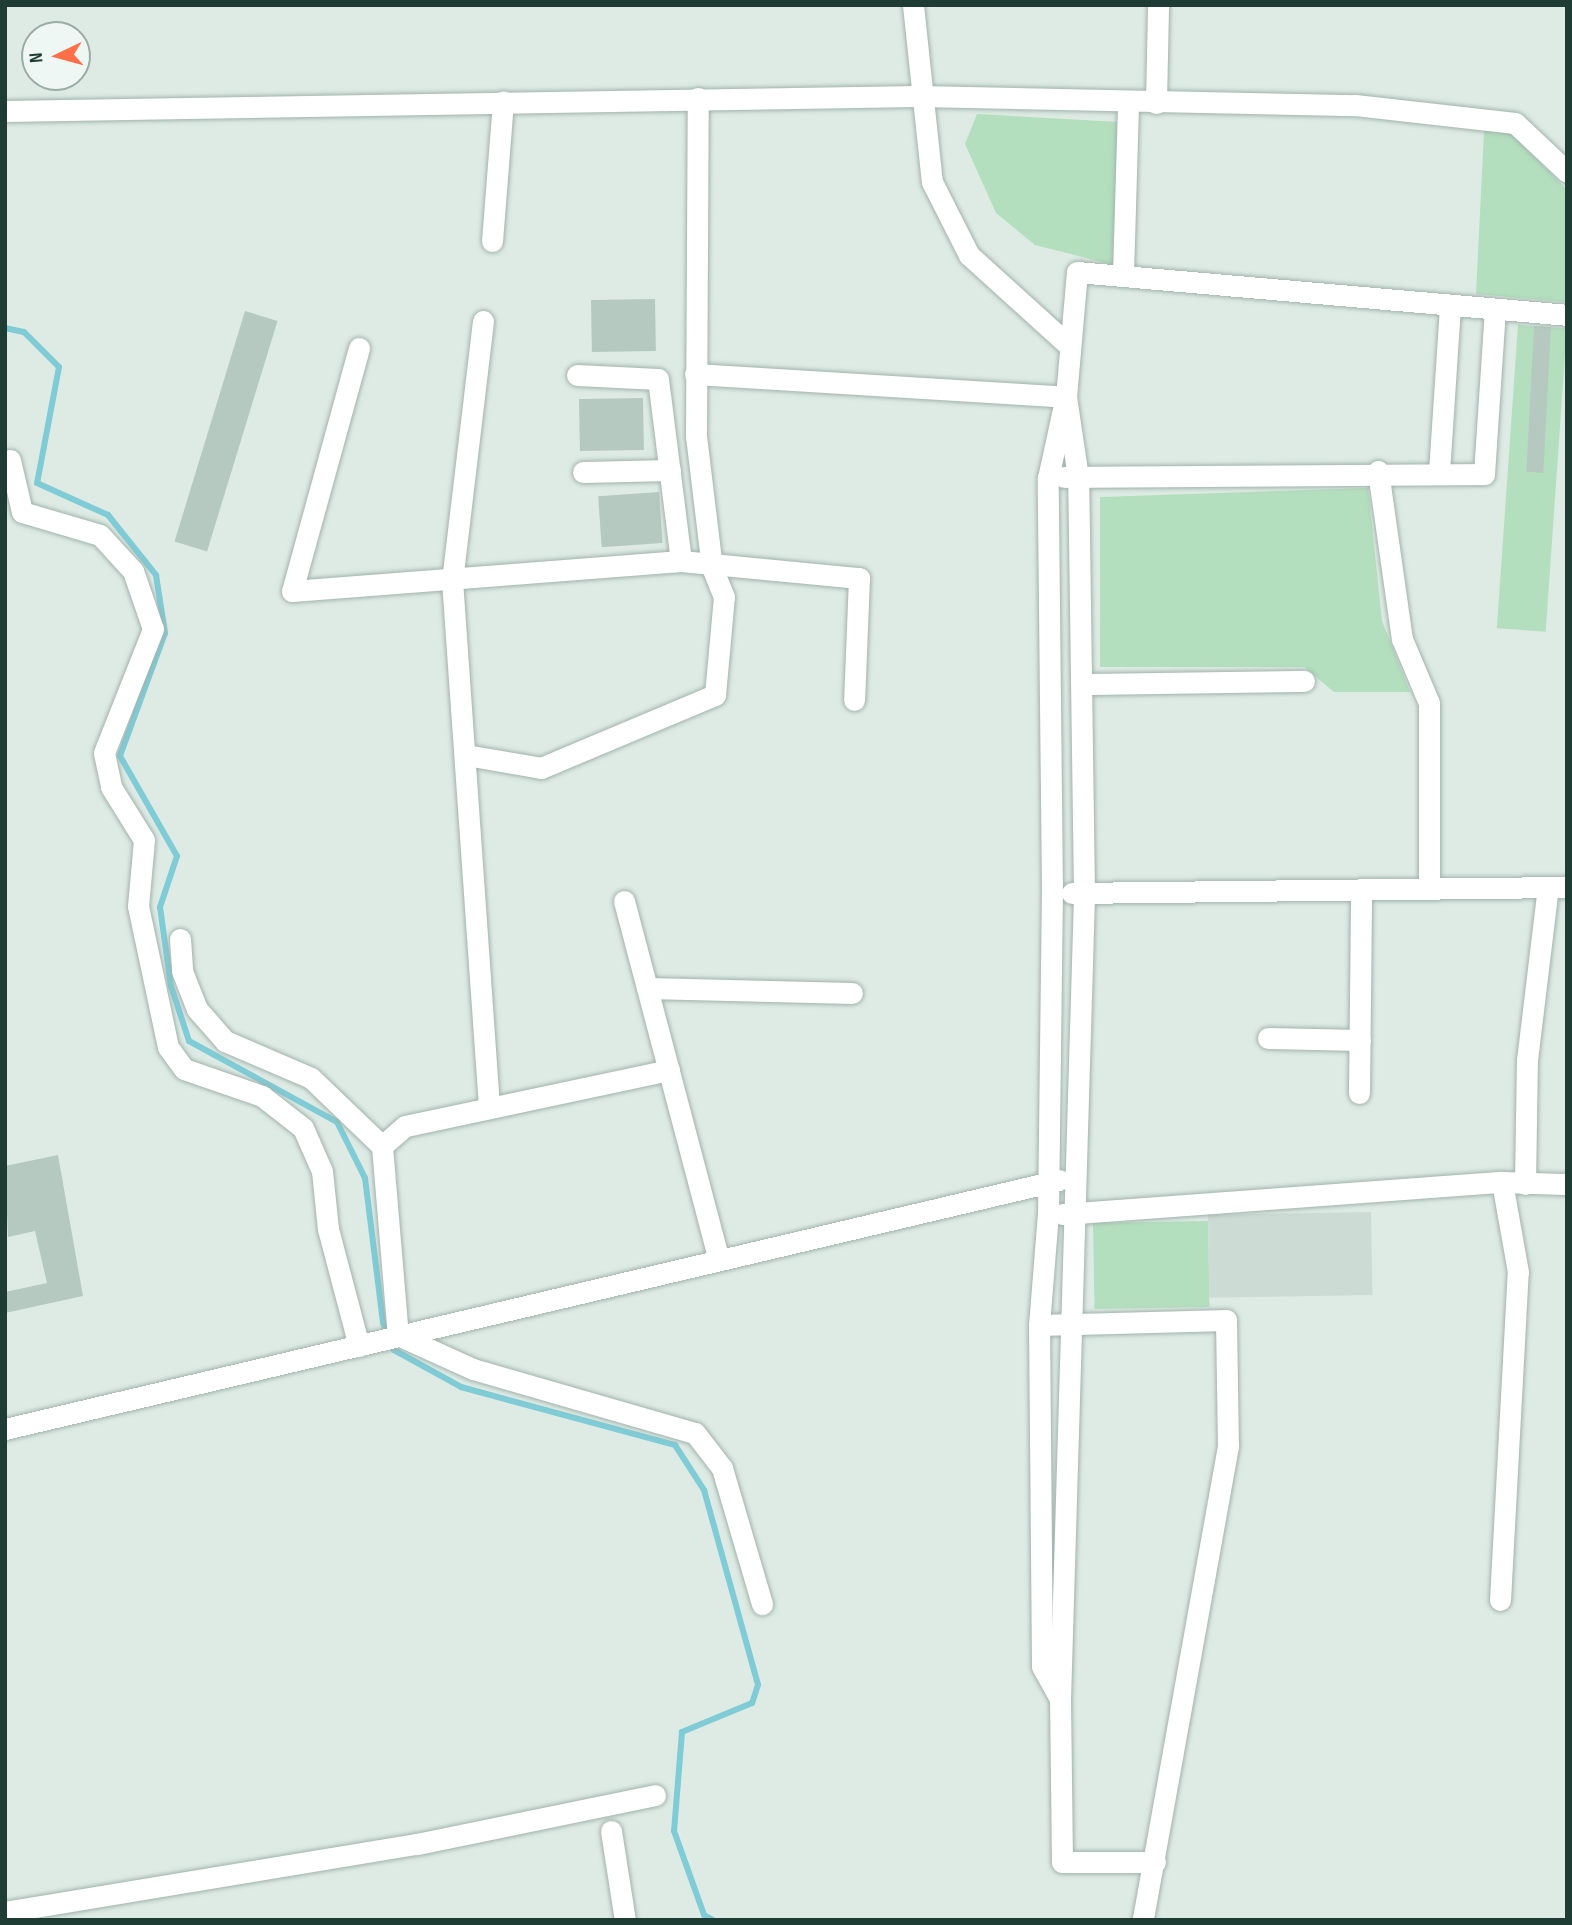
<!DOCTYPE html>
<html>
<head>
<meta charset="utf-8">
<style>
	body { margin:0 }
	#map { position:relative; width:1572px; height:1925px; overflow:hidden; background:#deebe5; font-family:"Sofia Sans Condensed",sans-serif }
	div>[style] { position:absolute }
	.built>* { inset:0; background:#ccdbd4; transform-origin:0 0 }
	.green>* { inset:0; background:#b4dfbe; transform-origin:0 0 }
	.stream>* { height:6px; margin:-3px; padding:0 3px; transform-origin:3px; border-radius:3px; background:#7fcbd6 }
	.building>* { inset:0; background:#b6c9c0; transform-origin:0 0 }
	.roads { filter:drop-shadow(0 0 2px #a1b3ac) drop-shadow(0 0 2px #a1b3ac) }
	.minor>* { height:21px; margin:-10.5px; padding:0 10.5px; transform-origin:10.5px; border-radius:10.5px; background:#fff }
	span { translate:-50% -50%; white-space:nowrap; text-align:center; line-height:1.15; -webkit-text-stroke:5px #eef7f3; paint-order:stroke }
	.frame { position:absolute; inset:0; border:7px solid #1e3c33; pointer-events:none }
	.north { position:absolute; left:21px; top:21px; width:70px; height:70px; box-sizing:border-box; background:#eef7f3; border:2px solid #9baca6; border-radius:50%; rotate:265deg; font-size:19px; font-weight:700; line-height:28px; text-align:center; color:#1e3c33 }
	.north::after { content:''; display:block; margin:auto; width:24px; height:32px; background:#ff7048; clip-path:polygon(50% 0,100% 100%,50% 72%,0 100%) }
</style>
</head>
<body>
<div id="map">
	<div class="built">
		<div style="left:1371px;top:1212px;width:83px;height:163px;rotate:89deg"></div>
	</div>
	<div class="green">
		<div style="clip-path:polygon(977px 114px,1120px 122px,1114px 265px,1035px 245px,996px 213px,965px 144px)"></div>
		<div style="clip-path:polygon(1484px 131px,1510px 132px,1567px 190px,1567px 302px,1476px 294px)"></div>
		<div style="left:1518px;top:325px;width:49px;height:304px;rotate:4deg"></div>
		<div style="clip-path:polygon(1368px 488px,1382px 621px,1410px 692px,1334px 692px,1304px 667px,1100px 667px,1100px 497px)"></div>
		<div style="left:1208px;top:1221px;width:86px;height:115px;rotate:89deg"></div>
	</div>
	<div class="stream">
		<div style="left:5px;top:328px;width:19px;rotate:12deg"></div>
		<div style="left:24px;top:332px;width:49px;rotate:45deg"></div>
		<div style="left:59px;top:367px;width:118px;rotate:100.7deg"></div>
		<div style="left:37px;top:483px;width:78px;rotate:24.3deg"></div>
		<div style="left:108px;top:515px;width:77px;rotate:51.3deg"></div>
		<div style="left:156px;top:575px;width:59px;rotate:81.2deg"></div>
		<div style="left:165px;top:633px;width:131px;rotate:110.1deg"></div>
		<div style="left:120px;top:756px;width:115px;rotate:60.3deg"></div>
		<div style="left:177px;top:856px;width:54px;rotate:108.4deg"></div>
		<div style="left:160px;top:907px;width:80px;rotate:82.1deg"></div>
		<div style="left:171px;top:986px;width:58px;rotate:71.9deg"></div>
		<div style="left:189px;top:1041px;width:169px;rotate:28.7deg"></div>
		<div style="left:337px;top:1122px;width:63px;rotate:63.4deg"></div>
		<div style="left:365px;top:1178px;width:146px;rotate:82.9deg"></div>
		<div style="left:383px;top:1323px;width:29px;rotate:68deg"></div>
		<div style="left:394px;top:1350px;width:77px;rotate:28.9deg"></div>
		<div style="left:461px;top:1387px;width:222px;rotate:15.2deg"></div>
		<div style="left:675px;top:1445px;width:54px;rotate:57.2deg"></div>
		<div style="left:704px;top:1490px;width:202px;rotate:74.5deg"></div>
		<div style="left:758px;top:1685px;width:19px;rotate:108deg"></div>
		<div style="left:752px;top:1703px;width:76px;rotate:157.5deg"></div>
		<div style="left:682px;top:1732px;width:99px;rotate:94.6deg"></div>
		<div style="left:674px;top:1831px;width:89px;rotate:70.3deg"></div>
		<div style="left:704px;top:1915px;width:10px;rotate:29deg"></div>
	</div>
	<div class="building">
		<div style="left:655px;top:299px;width:52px;height:64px;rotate:89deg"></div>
		<div style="left:245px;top:311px;width:34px;height:241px;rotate:17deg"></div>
		<div style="left:1534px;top:326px;width:17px;height:146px;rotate:3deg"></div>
		<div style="left:643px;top:398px;width:52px;height:64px;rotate:89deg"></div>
		<div style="left:659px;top:492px;width:51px;height:61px;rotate:86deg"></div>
		<div style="clip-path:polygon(58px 1155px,83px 1296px,5px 1313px,5px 1292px,47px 1283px,35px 1231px,8px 1237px,5px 1166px)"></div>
	</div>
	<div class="roads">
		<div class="minor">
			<div style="left:913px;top:5px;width:178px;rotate:83.9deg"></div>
			<div style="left:932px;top:182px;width:82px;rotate:63.1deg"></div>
			<div style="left:969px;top:255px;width:131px;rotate:42.2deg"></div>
			<div style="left:1156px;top:103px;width:98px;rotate:-88.8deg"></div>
			<div style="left:5px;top:111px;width:913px;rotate:-0.94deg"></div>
			<div style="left:918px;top:96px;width:437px;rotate:1.2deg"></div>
			<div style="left:1355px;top:105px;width:161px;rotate:6.4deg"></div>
			<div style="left:1515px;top:123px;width:71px;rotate:43.3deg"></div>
			<div style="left:492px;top:241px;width:140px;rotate:-85.5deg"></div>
			<div style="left:1123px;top:274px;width:171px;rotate:-88.3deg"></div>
			<div style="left:483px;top:321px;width:261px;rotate:96.8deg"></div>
			<div style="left:452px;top:580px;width:528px;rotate:85.98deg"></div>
			<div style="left:359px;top:348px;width:252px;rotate:105.4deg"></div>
			<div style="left:292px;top:591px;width:390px;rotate:-4.4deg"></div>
			<div style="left:681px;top:561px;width:179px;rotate:5.5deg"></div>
			<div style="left:859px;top:578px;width:122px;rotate:92.3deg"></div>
			<div style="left:695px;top:374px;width:372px;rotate:3.5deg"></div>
			<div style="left:577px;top:375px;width:81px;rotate:2.8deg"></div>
			<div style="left:658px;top:379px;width:183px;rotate:82.8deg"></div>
			<div style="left:10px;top:460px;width:53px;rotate:77deg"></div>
			<div style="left:22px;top:512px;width:81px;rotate:16.4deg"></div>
			<div style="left:100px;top:535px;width:49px;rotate:47.5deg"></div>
			<div style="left:133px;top:571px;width:61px;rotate:71deg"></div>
			<div style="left:153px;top:629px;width:133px;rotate:111.6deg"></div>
			<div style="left:104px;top:753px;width:35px;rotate:78deg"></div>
			<div style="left:111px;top:787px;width:62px;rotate:58.1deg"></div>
			<div style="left:144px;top:840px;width:66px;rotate:95.2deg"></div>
			<div style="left:138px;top:906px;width:144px;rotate:78deg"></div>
			<div style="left:168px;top:1047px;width:27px;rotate:54deg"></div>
			<div style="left:184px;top:1069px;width:83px;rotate:19.1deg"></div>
			<div style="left:262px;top:1096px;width:52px;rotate:38deg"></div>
			<div style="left:303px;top:1128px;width:47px;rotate:66.2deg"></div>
			<div style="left:322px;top:1171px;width:58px;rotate:84.1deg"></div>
			<div style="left:328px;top:1229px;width:121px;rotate:75.2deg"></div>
			<div style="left:1378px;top:471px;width:170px;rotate:81.9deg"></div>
			<div style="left:1402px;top:639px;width:69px;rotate:67.1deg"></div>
			<div style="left:1429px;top:703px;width:185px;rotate:90deg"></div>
			<div style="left:583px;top:472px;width:87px;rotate:-1.3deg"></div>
			<div style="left:1439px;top:472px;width:166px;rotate:-86.2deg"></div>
			<div style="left:1064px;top:477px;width:420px;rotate:-0.4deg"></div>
			<div style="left:1484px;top:474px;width:164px;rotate:-86.2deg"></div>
			<div style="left:1082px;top:684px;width:222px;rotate:-0.8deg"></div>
			<div style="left:466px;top:755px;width:76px;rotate:9.8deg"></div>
			<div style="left:541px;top:768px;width:189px;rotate:-22.8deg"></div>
			<div style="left:715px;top:695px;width:98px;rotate:-84.8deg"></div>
			<div style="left:724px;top:597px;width:31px;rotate:-112deg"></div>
			<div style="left:712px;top:568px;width:133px;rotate:-96.9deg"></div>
			<div style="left:696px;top:436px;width:338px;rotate:-89.7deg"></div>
			<div style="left:1072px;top:893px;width:495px;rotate:-0.7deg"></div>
			<div style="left:624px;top:901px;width:367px;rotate:75.2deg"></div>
			<div style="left:180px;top:939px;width:32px;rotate:86deg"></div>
			<div style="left:182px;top:971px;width:41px;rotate:68.5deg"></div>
			<div style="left:197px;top:1009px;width:43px;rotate:48.8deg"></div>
			<div style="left:225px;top:1041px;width:94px;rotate:23.3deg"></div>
			<div style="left:311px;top:1078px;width:98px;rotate:43.8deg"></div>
			<div style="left:648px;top:988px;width:204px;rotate:1.4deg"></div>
			<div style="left:1268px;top:1038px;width:92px;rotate:1.2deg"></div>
			<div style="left:669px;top:1070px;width:270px;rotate:168deg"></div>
			<div style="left:405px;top:1126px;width:30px;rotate:139deg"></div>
			<div style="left:382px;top:1146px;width:190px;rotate:85.2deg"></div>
			<div style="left:398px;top:1335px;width:82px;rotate:24.4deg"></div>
			<div style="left:473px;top:1369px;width:231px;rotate:16.1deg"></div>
			<div style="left:695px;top:1433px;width:44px;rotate:52.4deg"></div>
			<div style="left:722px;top:1468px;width:142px;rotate:73.6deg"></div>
			<div style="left:1359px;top:1093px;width:204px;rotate:-89.4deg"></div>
			<div style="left:1525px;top:1184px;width:124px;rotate:-89.1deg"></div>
			<div style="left:1527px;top:1060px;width:174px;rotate:-83.1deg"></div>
			<div style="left:1063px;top:1214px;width:440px;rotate:-4.2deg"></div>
			<div style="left:1502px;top:1182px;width:65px;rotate:1.8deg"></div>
			<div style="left:1039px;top:1325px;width:187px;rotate:-1.5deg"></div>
			<div style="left:1226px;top:1320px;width:126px;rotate:89.1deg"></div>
			<div style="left:1228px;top:1446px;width:482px;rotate:100.2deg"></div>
			<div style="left:5px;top:1429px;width:1083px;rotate:-13.29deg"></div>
			<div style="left:1500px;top:1600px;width:328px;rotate:-86.9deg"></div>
			<div style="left:1518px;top:1272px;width:91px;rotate:-100.1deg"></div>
			<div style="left:1059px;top:1697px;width:35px;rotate:-119deg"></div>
			<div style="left:1042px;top:1666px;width:341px;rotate:-90.5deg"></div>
			<div style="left:1039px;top:1325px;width:111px;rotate:-85.4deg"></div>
			<div style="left:1048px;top:1214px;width:321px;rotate:-89.3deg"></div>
			<div style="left:1052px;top:893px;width:415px;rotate:-90.6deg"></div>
			<div style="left:1048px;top:478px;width:71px;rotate:-77.7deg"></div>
			<div style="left:611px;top:1831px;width:90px;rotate:81.1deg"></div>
			<div style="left:1155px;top:1862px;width:93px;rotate:180deg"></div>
			<div style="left:1062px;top:1862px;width:162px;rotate:-90.7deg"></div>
			<div style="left:1060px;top:1700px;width:806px;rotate:-88.29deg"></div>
			<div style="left:1084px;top:894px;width:417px;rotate:-90.8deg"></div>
			<div style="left:1078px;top:477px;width:81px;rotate:-98.5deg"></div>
			<div style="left:1066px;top:397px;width:125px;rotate:-85deg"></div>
			<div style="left:1077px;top:272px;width:492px;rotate:5deg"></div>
			<div style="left:5px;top:1912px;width:418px;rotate:-9.4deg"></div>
			<div style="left:417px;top:1844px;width:243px;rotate:-11.6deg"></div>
		</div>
	</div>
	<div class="frame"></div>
	<div class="north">N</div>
</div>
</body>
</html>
